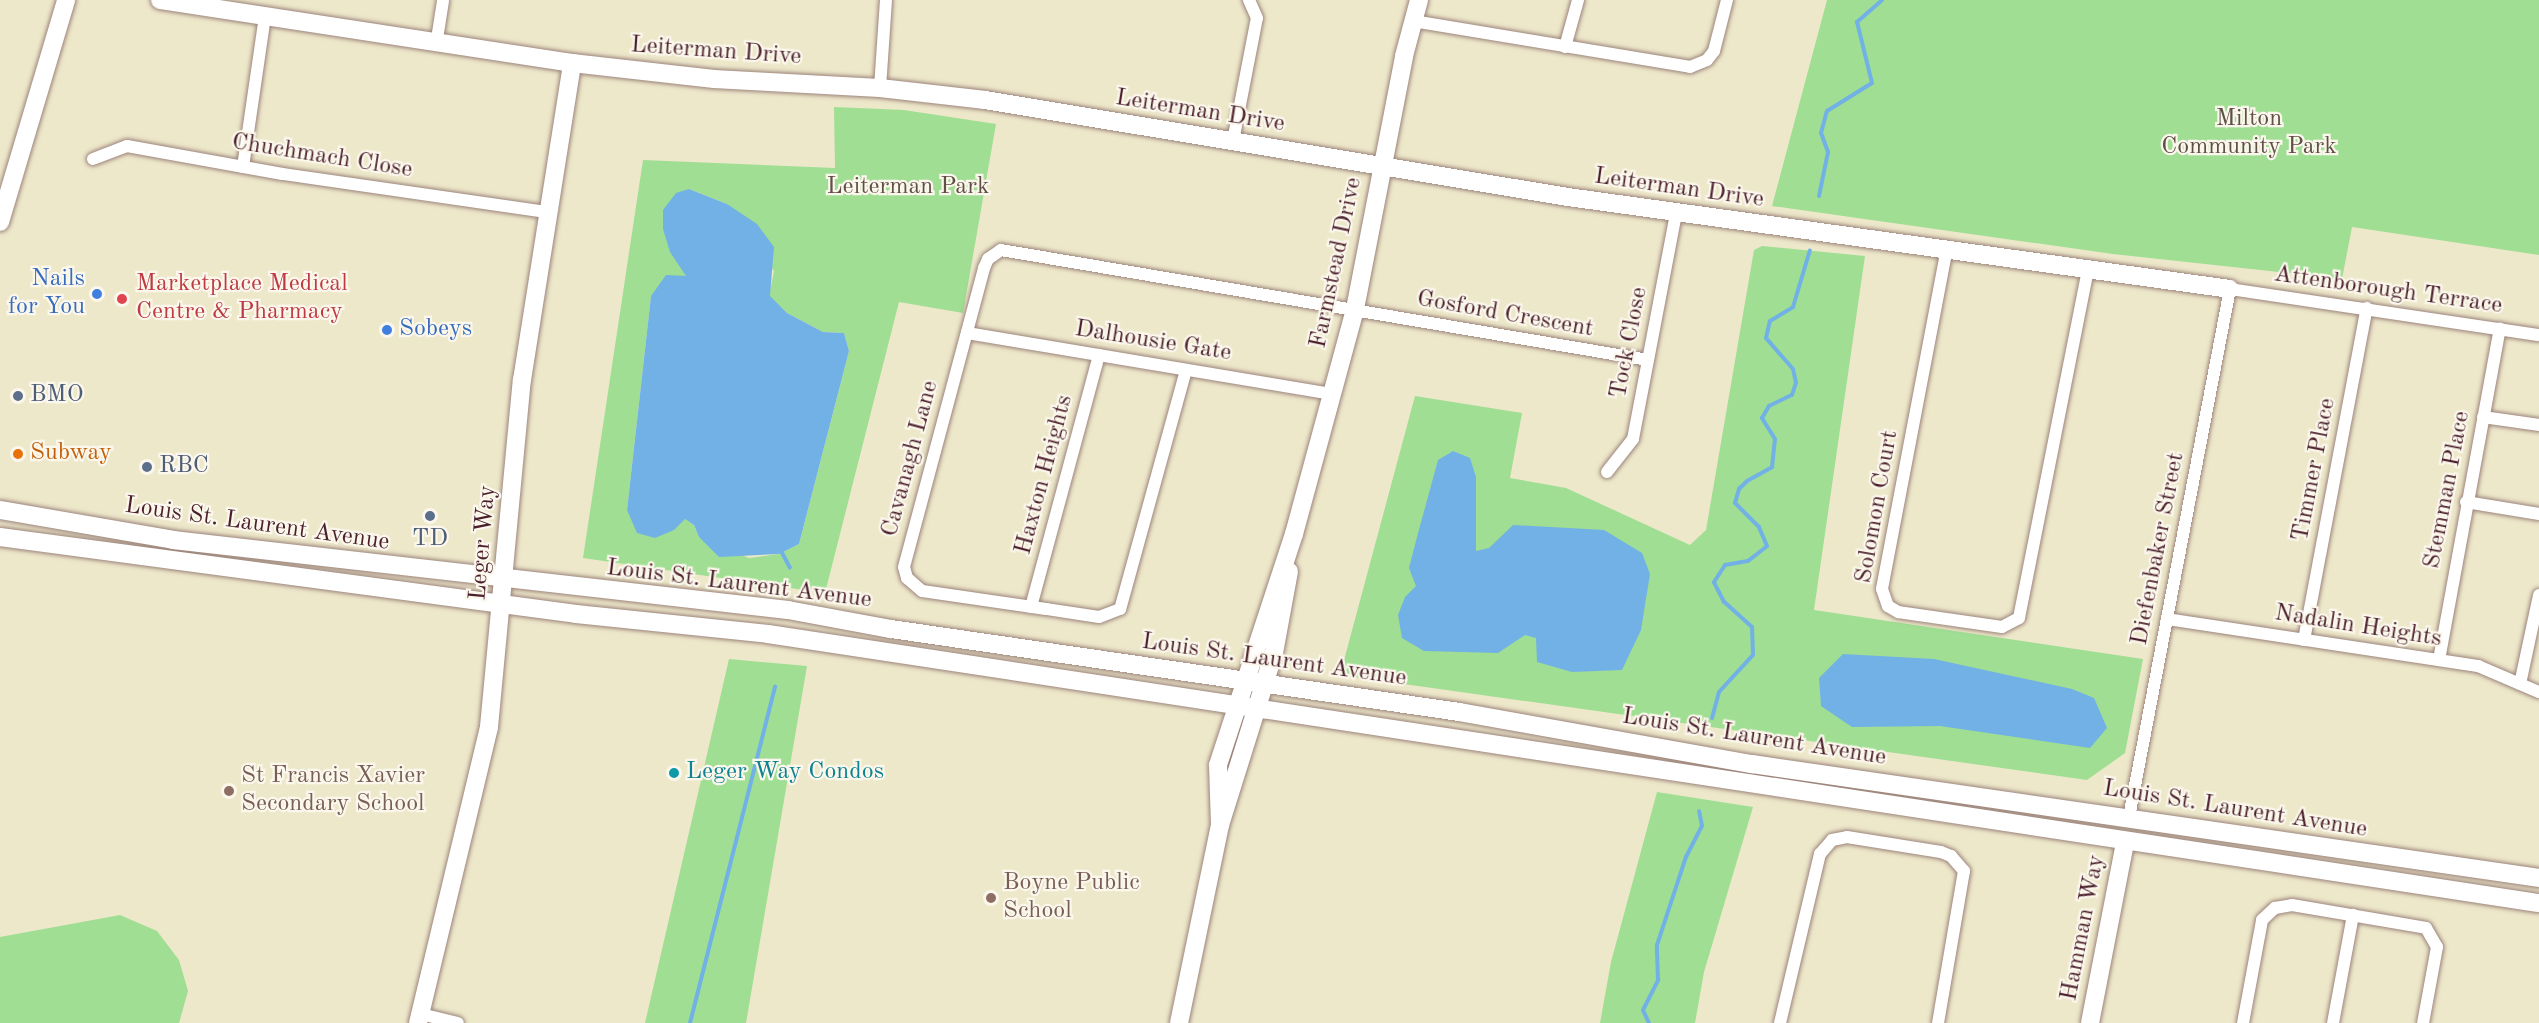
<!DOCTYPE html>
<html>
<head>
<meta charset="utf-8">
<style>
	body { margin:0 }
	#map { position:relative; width:2539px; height:1023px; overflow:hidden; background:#eee8cb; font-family:"Old Standard TT",serif }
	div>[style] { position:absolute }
	.green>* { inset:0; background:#9fde93 }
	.water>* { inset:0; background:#72b1e5 }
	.stream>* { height:4px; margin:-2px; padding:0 2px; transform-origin:2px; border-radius:2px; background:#72b1e5 }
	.roads { filter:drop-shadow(0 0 2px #9c847b) drop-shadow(0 0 2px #9c847b) }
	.street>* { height:12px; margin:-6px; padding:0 6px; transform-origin:6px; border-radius:6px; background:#fff }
	.secondary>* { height:18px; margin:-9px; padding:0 9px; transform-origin:9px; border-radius:9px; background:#fff }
	.dots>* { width:16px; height:16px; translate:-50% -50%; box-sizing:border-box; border:3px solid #fbf7ec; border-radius:50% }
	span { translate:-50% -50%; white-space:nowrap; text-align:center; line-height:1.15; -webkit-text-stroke:4.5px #fbf7ec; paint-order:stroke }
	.street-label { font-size:24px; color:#4a1f2b }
	.park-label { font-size:24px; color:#5f4f45 }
	.shop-label { font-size:24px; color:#366cbe }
	.right { translate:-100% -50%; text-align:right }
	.left { translate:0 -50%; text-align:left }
	.health-label { font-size:24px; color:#be3a42 }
	.service-label { font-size:24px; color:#4e5e75 }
	.food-label { font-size:24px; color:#c56008 }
	.culture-label { font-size:24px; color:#0d838f }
	.education-label { font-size:24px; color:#785e54 }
</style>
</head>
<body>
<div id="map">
	<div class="green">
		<div style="clip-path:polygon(1827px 0,2539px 0,2539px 255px,2352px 227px,2342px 279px,2113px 254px,1772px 206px)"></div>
		<div style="clip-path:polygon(evenodd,834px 107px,904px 110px,996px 124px,963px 313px,899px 302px,825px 593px,583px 558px,643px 160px,835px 168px,834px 107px,689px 189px,727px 204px,774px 271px,769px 296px,787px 313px,823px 332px,844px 333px,849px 351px,799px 544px,779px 554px,749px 558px,699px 537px,694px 525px,685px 519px,627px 510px,651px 296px,687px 276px,689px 189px)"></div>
		<div style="clip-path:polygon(1762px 246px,1865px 256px,1814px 610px,2143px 659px,2125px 753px,2087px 780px,1340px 675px,1415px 396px,1522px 413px,1510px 478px,1566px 488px,1690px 545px,1706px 530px,1754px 250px)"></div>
		<div style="clip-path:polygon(729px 659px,807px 666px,746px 1023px,645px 1023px)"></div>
		<div style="clip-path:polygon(1657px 792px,1753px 807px,1704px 972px,1695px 1023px,1600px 1023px,1611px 962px)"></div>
		<div style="clip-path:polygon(120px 915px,157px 931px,179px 960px,188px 991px,179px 1023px,0 1023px,0 937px)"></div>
	</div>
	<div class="water">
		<div style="clip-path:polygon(689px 189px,727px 204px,757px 224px,774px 247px,770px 296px,787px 313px,823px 332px,844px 333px,849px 351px,799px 544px,779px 554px,719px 557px,699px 537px,694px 525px,685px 519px,674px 530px,655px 538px,637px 533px,627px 510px,651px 296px,666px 275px,686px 276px,670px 252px,663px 229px,663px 210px,676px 193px)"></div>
		<div style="clip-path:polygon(1453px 451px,1470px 458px,1476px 477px,1476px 551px,1489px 548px,1513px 525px,1604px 530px,1642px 553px,1650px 574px,1641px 630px,1622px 670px,1572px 672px,1537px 662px,1536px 638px,1525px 635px,1498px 653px,1424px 651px,1402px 638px,1398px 615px,1405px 597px,1416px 586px,1409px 568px,1417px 537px,1438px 460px)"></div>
		<div style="clip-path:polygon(1843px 654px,1934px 659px,2072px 689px,2094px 698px,2107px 728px,2090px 748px,1940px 726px,1852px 727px,1821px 706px,1819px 678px)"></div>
	</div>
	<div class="stream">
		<div style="left:1819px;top:196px;width:45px;rotate:-78.4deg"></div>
		<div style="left:1828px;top:152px;width:20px;rotate:-110deg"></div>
		<div style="left:1821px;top:133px;width:23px;rotate:-75deg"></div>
		<div style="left:1827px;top:111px;width:53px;rotate:-31.9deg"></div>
		<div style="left:1872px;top:83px;width:63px;rotate:-103.8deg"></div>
		<div style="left:1857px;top:22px;width:33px;rotate:-41deg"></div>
		<div style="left:780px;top:549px;width:21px;rotate:62deg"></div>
		<div style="left:1712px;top:718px;width:27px;rotate:-75deg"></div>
		<div style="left:1719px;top:692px;width:50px;rotate:-47.4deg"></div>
		<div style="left:1753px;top:655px;width:28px;rotate:-92deg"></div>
		<div style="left:1752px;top:627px;width:38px;rotate:-138deg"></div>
		<div style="left:1724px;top:602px;width:22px;rotate:-117deg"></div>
		<div style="left:1714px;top:582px;width:20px;rotate:-57deg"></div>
		<div style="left:1725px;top:565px;width:23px;rotate:-10deg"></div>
		<div style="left:1748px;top:561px;width:24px;rotate:-38deg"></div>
		<div style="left:1767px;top:546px;width:21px;rotate:-113deg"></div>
		<div style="left:1759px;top:527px;width:34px;rotate:-135deg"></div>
		<div style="left:1735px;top:503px;width:15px;rotate:-74deg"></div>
		<div style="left:1739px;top:489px;width:11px;rotate:-45deg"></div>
		<div style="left:1747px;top:481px;width:29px;rotate:-29deg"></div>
		<div style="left:1772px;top:467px;width:28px;rotate:-84deg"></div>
		<div style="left:1775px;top:439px;width:25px;rotate:-122deg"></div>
		<div style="left:1762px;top:418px;width:14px;rotate:-60deg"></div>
		<div style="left:1769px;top:406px;width:25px;rotate:-26deg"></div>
		<div style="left:1792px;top:395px;width:13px;rotate:-72deg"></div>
		<div style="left:1796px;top:383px;width:14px;rotate:-102deg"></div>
		<div style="left:1793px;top:369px;width:41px;rotate:-131.1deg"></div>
		<div style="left:1766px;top:338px;width:17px;rotate:-77deg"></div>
		<div style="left:1770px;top:321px;width:27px;rotate:-31deg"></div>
		<div style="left:1793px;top:307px;width:59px;rotate:-73.4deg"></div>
		<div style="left:690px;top:1023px;width:347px;rotate:-75.8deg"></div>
		<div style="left:1649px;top:1023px;width:14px;rotate:-115deg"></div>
		<div style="left:1643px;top:1010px;width:34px;rotate:-63deg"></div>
		<div style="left:1658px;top:980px;width:35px;rotate:-92deg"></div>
		<div style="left:1657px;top:945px;width:93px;rotate:-71.8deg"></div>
		<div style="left:1686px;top:857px;width:35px;rotate:-63deg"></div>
		<div style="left:1702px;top:826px;width:15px;rotate:-101deg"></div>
	</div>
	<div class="roads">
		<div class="street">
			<div style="left:1413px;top:21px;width:281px;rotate:9.4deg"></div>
			<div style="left:1690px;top:67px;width:18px;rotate:-22deg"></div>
			<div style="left:1707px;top:60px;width:11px;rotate:-52deg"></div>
			<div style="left:1714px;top:51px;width:53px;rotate:-75.7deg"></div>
			<div style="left:437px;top:39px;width:39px;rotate:-81deg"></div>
			<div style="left:1565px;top:47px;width:49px;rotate:-74.5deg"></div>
			<div style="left:880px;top:88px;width:88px;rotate:-86.1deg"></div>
			<div style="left:1233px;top:141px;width:125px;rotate:-79deg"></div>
			<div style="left:1257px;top:18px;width:20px;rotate:-114deg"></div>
			<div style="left:93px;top:159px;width:36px;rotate:-21deg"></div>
			<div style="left:127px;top:146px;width:158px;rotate:10.2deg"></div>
			<div style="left:283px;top:174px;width:267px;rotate:8.2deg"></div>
			<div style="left:243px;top:167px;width:153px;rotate:-81.7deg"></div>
			<div style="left:1947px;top:248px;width:347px;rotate:100.8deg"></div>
			<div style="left:1882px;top:589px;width:18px;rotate:71deg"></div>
			<div style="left:1888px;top:606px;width:12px;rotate:31deg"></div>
			<div style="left:1898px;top:612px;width:105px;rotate:8.2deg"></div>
			<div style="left:2002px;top:627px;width:19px;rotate:-28deg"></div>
			<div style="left:2019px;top:618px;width:355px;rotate:-78.8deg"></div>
			<div style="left:967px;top:333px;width:369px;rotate:9.5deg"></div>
			<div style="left:1186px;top:370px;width:248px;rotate:105.4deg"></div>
			<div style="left:1120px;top:609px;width:22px;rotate:159deg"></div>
			<div style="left:1099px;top:617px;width:54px;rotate:-171.4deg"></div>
			<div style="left:1046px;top:609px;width:125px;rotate:-171.7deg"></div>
			<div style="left:922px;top:591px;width:20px;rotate:-139deg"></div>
			<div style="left:907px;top:578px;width:11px;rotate:-105deg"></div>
			<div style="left:904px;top:567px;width:310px;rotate:-75deg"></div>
			<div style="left:984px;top:268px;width:10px;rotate:-66deg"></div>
			<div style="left:988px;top:259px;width:16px;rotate:-35deg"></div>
			<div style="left:1001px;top:250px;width:656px;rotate:9.65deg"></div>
			<div style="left:2483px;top:417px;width:57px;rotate:8.1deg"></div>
			<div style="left:1607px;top:472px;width:42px;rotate:-51.8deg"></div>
			<div style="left:1633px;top:439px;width:230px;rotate:-79.2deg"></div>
			<div style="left:2466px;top:502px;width:74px;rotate:9.3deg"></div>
			<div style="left:1031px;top:607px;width:261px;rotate:-74.9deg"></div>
			<div style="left:2167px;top:619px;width:315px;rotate:8.6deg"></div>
			<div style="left:2478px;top:666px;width:66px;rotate:23.1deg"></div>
			<div style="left:2304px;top:640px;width:338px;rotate:-79.3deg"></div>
			<div style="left:2439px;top:660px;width:337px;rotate:-79.6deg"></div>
			<div style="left:2520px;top:684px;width:91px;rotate:-77.9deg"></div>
			<div style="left:2129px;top:817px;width:538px;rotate:-79.17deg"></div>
			<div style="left:2230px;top:289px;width:312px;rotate:8.5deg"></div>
			<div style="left:421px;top:1014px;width:38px;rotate:14deg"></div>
			<div style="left:1780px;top:1023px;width:174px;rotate:-76.7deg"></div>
			<div style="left:1820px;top:854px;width:18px;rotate:-49deg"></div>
			<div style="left:1832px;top:840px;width:15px;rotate:-11deg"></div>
			<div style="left:1847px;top:837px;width:95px;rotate:9.1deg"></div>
			<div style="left:1941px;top:852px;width:11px;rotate:22deg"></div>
			<div style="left:1951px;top:856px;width:20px;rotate:49deg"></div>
			<div style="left:1964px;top:871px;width:154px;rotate:99.7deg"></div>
			<div style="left:2243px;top:1023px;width:105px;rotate:-79.5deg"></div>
			<div style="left:2262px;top:920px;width:18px;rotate:-43deg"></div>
			<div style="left:2275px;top:908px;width:17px;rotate:-10deg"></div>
			<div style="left:2292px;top:905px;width:136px;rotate:9.7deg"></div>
			<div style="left:2426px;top:928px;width:22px;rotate:60deg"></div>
			<div style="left:2437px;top:947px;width:77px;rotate:100.4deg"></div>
			<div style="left:2333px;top:1023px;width:110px;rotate:-79.5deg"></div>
		</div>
		<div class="secondary">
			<div style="left:160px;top:0;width:417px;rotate:8.7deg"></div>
			<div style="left:572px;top:63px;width:143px;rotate:6.4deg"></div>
			<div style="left:714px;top:79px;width:166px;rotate:3.1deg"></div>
			<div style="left:880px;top:88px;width:106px;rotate:6.5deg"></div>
			<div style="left:985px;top:100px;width:591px;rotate:9.45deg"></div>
			<div style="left:1568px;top:197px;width:668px;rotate:7.91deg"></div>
			<div style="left:0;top:222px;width:232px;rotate:-73.4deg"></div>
			<div style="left:0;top:510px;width:176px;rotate:9.8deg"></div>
			<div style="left:173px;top:540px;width:619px;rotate:6.49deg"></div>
			<div style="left:788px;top:610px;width:105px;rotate:10.5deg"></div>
			<div style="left:891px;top:629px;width:574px;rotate:8.31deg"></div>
			<div style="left:1459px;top:712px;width:298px;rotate:10.1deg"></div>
			<div style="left:1752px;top:764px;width:795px;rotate:8.24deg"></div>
			<div style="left:0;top:537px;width:581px;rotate:7.61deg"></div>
			<div style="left:576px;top:614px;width:193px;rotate:5.9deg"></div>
			<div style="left:768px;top:634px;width:1791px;rotate:8.64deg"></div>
			<div style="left:1220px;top:825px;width:60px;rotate:-91.9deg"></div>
			<div style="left:1218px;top:765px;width:243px;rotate:-71.8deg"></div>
			<div style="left:1294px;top:534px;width:233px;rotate:-74.8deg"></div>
			<div style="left:1355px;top:309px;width:258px;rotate:-79deg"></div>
			<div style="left:1404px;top:56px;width:58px;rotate:-75deg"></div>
			<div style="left:418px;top:1023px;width:304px;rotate:-76.5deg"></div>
			<div style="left:489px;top:727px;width:349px;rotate:-84.6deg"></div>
			<div style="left:522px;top:380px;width:321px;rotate:-81deg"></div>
			<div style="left:1179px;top:1023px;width:202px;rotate:-78.3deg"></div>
			<div style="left:1220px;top:825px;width:180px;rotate:-72.6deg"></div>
			<div style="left:1274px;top:653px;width:83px;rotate:-79.6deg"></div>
			<div style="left:2090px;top:1023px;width:183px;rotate:-79deg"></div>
		</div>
	</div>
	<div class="dots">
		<div style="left:97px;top:294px;background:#3f7fe0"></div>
		<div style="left:122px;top:299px;background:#e0444e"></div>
		<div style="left:387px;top:330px;background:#3f7fe0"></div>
		<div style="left:18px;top:396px;background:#5c6f8a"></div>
		<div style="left:18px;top:454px;background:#e8710a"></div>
		<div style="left:147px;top:467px;background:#5c6f8a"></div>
		<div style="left:430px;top:516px;background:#5c6f8a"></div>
		<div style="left:674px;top:773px;background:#0f9aa8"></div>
		<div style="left:229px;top:791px;background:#8d6e63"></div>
		<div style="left:991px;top:898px;background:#8d6e63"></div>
	</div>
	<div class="street-label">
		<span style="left:716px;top:52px;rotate:4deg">Leiterman Drive</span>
		<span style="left:1200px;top:112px;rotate:9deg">Leiterman Drive</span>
		<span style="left:322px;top:157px;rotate:9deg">Chuchmach Close</span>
		<span style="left:1679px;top:189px;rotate:8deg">Leiterman Drive</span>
		<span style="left:1337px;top:263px;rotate:-78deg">Farmstead Drive</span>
		<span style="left:2388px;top:291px;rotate:8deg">Attenborough Terrace</span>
		<span style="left:1505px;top:315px;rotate:10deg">Gosford Crescent</span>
		<span style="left:1153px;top:342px;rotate:9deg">Dalhousie Gate</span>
		<span style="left:1630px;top:343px;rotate:-79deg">Tock Close</span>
		<span style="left:911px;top:459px;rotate:-75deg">Cavanagh Lane</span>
		<span style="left:2315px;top:470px;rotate:-79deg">Timmer Place</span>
		<span style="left:1045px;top:475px;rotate:-75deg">Haxton Heights</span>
		<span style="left:2448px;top:490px;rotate:-79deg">Stemman Place</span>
		<span style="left:1878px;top:507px;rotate:-80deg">Solomon Court</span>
		<span style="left:257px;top:525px;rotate:8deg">Louis St. Laurent Avenue</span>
		<span style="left:484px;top:543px;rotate:-85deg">Leger Way</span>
		<span style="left:2159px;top:549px;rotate:-79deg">Diefenbaker Street</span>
		<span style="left:739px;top:585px;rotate:7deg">Louis St. Laurent Avenue</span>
		<span style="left:2358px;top:627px;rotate:9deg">Nadalin Heights</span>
		<span style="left:1274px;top:661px;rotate:8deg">Louis St. Laurent Avenue</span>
		<span style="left:1754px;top:738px;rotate:9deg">Louis St. Laurent Avenue</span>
		<span style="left:2235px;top:810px;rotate:9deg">Louis St. Laurent Avenue</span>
		<span style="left:2084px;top:928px;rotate:-79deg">Hamman Way</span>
	</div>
	<div class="park-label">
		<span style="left:2249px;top:134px">Milton<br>Community Park</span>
		<span style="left:908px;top:188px">Leiterman Park</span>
	</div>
	<div class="shop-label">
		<span class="right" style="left:85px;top:294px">Nails<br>for You</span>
		<span class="left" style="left:399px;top:330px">Sobeys</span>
	</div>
	<div class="health-label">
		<span class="left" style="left:136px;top:299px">Marketplace Medical<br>Centre &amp; Pharmacy</span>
	</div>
	<div class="service-label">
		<span class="left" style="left:30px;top:396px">BMO</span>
		<span class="left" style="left:159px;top:467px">RBC</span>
		<span style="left:430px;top:540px">TD</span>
	</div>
	<div class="food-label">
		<span class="left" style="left:30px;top:454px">Subway</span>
	</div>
	<div class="culture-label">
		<span class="left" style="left:686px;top:773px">Leger Way Condos</span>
	</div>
	<div class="education-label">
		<span class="left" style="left:241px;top:791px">St Francis Xavier<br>Secondary School</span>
		<span class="left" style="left:1003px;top:898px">Boyne Public<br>School</span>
	</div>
</div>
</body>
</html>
